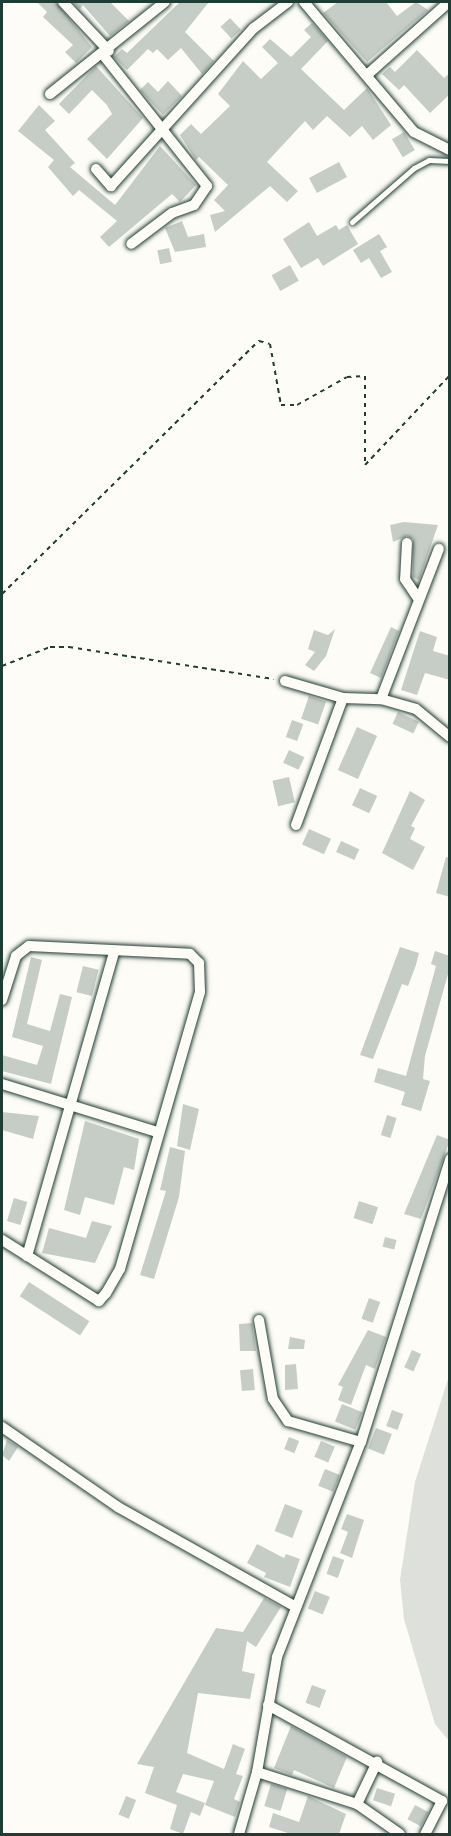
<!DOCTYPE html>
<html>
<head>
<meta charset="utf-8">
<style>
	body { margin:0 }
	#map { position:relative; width:451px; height:1836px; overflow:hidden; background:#fdfcf7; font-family:"Indie Flower",sans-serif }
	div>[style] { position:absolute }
	.green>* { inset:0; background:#dde0db }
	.building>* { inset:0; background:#c6cdc7; transform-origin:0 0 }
	.path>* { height:2px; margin-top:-1px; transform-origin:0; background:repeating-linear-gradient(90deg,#1f3d34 0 4.5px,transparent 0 9px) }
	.roads { filter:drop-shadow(0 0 2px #1f3d34) drop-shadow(0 0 2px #1f3d34) }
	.service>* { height:5px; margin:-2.5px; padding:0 2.5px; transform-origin:2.5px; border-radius:2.5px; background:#fdfcf7 }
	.minor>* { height:10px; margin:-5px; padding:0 5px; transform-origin:5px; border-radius:5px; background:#fdfcf7 }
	span { translate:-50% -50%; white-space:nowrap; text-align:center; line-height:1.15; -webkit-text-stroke:4.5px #fdfcf7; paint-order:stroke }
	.frame { position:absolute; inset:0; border:3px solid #1f3d34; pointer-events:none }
</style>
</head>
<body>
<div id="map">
	<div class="green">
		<div style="clip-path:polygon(449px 1376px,449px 1741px,435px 1724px,404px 1619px,400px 1580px,415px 1482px)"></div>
	</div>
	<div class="building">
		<div style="clip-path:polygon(37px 2px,56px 2px,92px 47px,76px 63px,65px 52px,73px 45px,43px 17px,47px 12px)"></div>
		<div style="clip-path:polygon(73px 2px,110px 2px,129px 21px,110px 36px,83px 5px,80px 9px)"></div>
		<div style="clip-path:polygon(180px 2px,209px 2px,185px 32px,214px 61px,202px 74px,181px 48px,168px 60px,157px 49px,153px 53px,148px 49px,127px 70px,114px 57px,122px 49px,127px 53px)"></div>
		<div style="clip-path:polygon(338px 2px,386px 2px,397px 16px,416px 2px,428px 10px,367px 62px,323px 13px)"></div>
		<div style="left:230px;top:18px;width:16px;height:13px;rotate:47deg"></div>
		<div style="clip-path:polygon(312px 23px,328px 41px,301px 69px,344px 110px,367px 88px,391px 125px,373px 140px,362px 126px,350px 137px,327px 116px,313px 130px,305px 121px,267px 162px,298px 191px,287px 202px,270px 186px,215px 232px,210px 215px,225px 211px,214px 200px,228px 185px,199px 157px,196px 160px,180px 135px,191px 124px,201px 134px,230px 106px,218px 94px,243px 61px,261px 79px,278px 63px,262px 47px,270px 39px,291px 57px,311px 37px,304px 30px)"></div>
		<div style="clip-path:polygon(417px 50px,444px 78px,450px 73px,450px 94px,430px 113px,404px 85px,399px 90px,382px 74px,390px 67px,395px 72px)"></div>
		<div style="clip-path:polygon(96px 66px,143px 118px,107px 159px,87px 139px,112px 114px,107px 105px,92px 90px,69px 114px,59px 104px)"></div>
		<div style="clip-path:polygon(168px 81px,182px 96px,163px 115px,140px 90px,148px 82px,158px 92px)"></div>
		<div style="clip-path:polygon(39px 105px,55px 121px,45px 130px,75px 163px,70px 167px,115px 205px,160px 146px,196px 185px,180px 202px,172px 194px,109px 247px,100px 237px,117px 221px,79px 190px,73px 196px,48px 167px,54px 160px,18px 131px)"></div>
		<div style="left:404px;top:132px;width:21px;height:14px;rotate:59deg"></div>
		<div style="left:339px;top:162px;width:17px;height:34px;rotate:62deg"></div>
		<div style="clip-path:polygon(182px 221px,188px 237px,204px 234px,206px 247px,175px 252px,165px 228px)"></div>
		<div style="clip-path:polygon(309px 222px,317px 236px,336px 225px,339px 230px,347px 225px,358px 244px,323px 266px,318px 258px,301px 268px,283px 239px)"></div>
		<div style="clip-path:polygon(379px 234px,387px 247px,380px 251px,392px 272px,381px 278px,369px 258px,361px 263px,353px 250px)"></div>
		<div style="left:169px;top:248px;width:14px;height:12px;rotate:78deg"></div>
		<div style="left:290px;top:265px;width:18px;height:21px;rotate:61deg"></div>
		<div style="clip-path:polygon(404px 522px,438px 525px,419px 580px,413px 577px,413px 539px,407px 536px,393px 542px,390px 525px)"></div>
		<div style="clip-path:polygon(391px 627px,399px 631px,381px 678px,370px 673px)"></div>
		<div style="clip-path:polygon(335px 629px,326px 656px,314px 671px,305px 665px,315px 652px,308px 649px,314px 630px,328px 635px)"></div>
		<div style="clip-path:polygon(420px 631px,437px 637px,433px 651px,450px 656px,450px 680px,425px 673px,417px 695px,401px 690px)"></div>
		<div style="left:309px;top:696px;width:18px;height:24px;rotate:19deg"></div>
		<div style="left:398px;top:712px;width:23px;height:13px;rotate:25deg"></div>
		<div style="left:292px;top:720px;width:12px;height:18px;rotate:20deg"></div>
		<div style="left:357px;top:727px;width:22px;height:47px;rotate:24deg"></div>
		<div style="left:289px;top:750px;width:17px;height:14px;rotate:25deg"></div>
		<div style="left:289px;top:777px;width:26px;height:17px;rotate:77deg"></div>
		<div style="left:360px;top:788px;width:19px;height:19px;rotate:25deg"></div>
		<div style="clip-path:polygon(410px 791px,425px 800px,411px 826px,415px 828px,410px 839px,425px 847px,413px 870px,382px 853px)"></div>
		<div style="left:309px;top:829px;width:24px;height:17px;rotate:24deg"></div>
		<div style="left:341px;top:841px;width:20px;height:12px;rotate:24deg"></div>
		<div style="clip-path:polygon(446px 857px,450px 858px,450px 897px,436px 893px)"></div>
		<div style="clip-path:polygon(400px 947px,419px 953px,416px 965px,408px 986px,402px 984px,373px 1059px,360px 1055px)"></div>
		<div style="clip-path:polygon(435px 951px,450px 956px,450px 967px,425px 1056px,423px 1079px,430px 1081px,421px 1111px,401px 1105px,405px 1092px,374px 1082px,378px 1068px,406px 1076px,436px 966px,431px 964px)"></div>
		<div style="clip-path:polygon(31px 957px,42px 960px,27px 1024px,50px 1031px,60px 994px,72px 997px,51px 1084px,2px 1071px,2px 1055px,37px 1065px,43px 1046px,12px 1037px)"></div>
		<div style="left:83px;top:966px;width:16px;height:27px;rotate:14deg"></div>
		<div style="clip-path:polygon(183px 1104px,199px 1109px,190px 1150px,177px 1146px)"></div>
		<div style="clip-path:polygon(2px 1112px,39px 1116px,33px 1139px,2px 1130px)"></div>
		<div style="left:387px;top:1115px;width:10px;height:21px;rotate:17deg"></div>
		<div style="clip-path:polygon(85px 1121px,139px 1139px,134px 1170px,124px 1167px,114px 1205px,85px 1197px,80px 1215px,64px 1210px)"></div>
		<div style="clip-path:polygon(437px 1135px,450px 1140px,421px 1219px,404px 1214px)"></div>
		<div style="clip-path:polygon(170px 1147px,185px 1151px,179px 1197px,154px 1279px,140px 1275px,166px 1191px,160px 1190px)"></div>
		<div style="left:14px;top:1198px;width:14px;height:24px;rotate:17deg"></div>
		<div style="left:359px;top:1201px;width:20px;height:18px;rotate:18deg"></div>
		<div style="clip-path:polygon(92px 1221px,112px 1226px,95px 1263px,42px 1253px,49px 1228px,86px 1238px)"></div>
		<div style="left:385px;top:1237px;width:12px;height:10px;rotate:14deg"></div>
		<div style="left:29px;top:1282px;width:72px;height:17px;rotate:33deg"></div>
		<div style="left:369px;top:1298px;width:12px;height:22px;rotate:20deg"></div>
		<div style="clip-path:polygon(252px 1323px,256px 1351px,240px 1351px,239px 1324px)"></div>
		<div style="clip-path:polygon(368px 1330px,386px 1337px,375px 1369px,366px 1365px,351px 1405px,338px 1400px,343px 1387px,338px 1385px)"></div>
		<div style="clip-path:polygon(290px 1337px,305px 1340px,304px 1349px,288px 1349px)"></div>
		<div style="left:412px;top:1350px;width:10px;height:19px;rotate:24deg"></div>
		<div style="clip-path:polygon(296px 1364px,298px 1389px,285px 1390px,285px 1365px)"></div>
		<div style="left:253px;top:1369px;width:21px;height:13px;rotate:85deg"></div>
		<div style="left:342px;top:1404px;width:22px;height:19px;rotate:22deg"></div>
		<div style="left:392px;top:1410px;width:12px;height:17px;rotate:20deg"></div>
		<div style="left:376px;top:1428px;width:17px;height:22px;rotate:21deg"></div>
		<div style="left:289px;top:1437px;width:11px;height:13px;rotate:22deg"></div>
		<div style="clip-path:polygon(7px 1440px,18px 1447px,9px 1461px,2px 1455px)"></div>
		<div style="left:321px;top:1441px;width:15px;height:17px;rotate:23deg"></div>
		<div style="left:325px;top:1469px;width:16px;height:18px;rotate:22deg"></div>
		<div style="left:285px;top:1504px;width:19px;height:29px;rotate:21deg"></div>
		<div style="clip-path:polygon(347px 1514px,364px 1520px,352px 1558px,340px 1553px,348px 1532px,341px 1529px)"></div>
		<div style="clip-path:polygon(257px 1544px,284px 1558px,286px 1554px,300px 1559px,290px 1587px,264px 1577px,266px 1573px,247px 1563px)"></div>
		<div style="left:333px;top:1556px;width:12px;height:19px;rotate:20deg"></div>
		<div style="left:315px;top:1591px;width:16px;height:19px;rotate:22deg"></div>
		<div style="clip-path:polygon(264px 1598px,281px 1607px,256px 1647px,247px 1641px,242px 1671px,255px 1674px,250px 1699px,198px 1693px,187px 1753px,224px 1769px,233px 1744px,245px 1749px,236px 1774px,243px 1776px,234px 1799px,240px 1802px,235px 1817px,205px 1805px,214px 1781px,183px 1774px,176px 1792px,205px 1803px,200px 1816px,191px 1812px,183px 1834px,170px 1829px,177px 1805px,145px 1793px,154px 1767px,137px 1764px,216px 1628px,243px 1632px)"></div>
		<div style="left:312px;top:1685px;width:15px;height:19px;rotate:20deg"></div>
		<div style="clip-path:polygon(291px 1726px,347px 1757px,334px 1788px,294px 1770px,292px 1775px,274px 1768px)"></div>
		<div style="left:271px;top:1784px;width:17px;height:23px;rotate:17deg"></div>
		<div style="left:377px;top:1788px;width:19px;height:13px;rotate:18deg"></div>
		<div style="left:126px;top:1796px;width:11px;height:20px;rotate:22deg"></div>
		<div style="clip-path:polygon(308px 1796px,346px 1814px,339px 1834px,291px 1834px,269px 1827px,273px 1813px,299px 1822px)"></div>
		<div style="left:415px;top:1805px;width:15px;height:16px;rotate:28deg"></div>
	</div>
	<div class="path">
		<div style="left:2px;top:594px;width:361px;rotate:-44.6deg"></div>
		<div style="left:259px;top:341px;width:11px;rotate:15deg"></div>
		<div style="left:270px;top:344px;width:62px;rotate:79.8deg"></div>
		<div style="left:281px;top:405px;width:16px"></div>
		<div style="left:297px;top:405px;width:57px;rotate:-29.2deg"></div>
		<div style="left:347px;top:377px;width:18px;rotate:-3deg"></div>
		<div style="left:365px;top:376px;width:89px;rotate:90deg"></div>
		<div style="left:365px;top:465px;width:124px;rotate:-46.6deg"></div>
		<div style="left:2px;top:666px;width:52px;rotate:-21.6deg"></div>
		<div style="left:50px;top:647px;width:19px"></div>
		<div style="left:69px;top:647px;width:207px;rotate:8.9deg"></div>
	</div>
	<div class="roads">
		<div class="service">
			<div style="left:352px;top:222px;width:82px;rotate:-41.1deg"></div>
			<div style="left:414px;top:168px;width:17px;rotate:-28deg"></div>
			<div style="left:429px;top:160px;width:21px;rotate:3deg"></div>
		</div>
		<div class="minor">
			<div style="left:63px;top:2px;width:67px;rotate:46.8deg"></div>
			<div style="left:304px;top:2px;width:170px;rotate:49.8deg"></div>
			<div style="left:414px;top:132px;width:40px;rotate:26.6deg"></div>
			<div style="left:104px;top:56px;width:166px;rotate:51.6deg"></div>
			<div style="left:207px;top:186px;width:23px;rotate:124deg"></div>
			<div style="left:194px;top:205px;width:23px;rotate:160deg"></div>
			<div style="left:172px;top:213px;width:51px;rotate:142.9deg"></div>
			<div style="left:367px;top:75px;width:110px;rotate:-41.7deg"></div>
			<div style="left:50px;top:94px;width:147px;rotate:-38.7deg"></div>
			<div style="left:96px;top:169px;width:23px;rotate:49deg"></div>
			<div style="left:111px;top:186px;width:213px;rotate:-47.9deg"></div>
			<div style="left:254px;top:28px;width:43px;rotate:-37.4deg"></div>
			<div style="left:407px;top:543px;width:36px;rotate:93deg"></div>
			<div style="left:405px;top:579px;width:22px;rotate:56deg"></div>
			<div style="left:285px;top:681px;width:60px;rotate:16.3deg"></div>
			<div style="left:343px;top:698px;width:38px;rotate:2deg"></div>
			<div style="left:381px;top:699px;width:36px;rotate:16deg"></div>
			<div style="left:416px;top:709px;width:44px;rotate:39.5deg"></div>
			<div style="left:381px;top:699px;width:161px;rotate:-68.9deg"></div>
			<div style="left:296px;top:825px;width:135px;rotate:-69.7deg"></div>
			<div style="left:2px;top:1000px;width:46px;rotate:-72.3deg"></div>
			<div style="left:16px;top:956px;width:16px;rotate:-38deg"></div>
			<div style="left:29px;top:946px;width:161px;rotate:2.8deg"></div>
			<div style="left:190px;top:954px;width:13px;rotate:45deg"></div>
			<div style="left:199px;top:963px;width:29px;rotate:88deg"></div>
			<div style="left:200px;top:992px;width:288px;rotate:106.1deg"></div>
			<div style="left:120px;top:1269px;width:28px;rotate:120deg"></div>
			<div style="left:106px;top:1293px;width:11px;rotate:131deg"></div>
			<div style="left:99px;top:1301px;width:115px;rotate:-147.8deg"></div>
			<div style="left:2px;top:1084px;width:162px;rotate:17.2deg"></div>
			<div style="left:27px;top:1256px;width:316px;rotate:-74deg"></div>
			<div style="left:259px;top:1320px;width:80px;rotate:80deg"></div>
			<div style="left:273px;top:1399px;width:27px;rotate:56deg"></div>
			<div style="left:288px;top:1421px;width:76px;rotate:16deg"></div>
			<div style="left:2px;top:1427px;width:141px;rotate:34.6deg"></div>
			<div style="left:118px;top:1507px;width:204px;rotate:29.3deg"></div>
			<div style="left:268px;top:1705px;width:199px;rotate:28.9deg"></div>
			<div style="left:442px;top:1801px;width:37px;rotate:117deg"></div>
			<div style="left:257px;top:1772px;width:105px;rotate:17.7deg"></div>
			<div style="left:357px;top:1804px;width:52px;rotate:34.9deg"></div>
			<div style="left:357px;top:1804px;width:47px;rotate:-64.5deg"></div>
			<div style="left:239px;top:1834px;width:65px;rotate:-73.8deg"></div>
			<div style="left:257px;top:1772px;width:117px;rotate:-80.1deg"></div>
			<div style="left:277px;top:1657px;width:231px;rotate:-68.7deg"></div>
			<div style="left:361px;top:1442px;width:297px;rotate:-72.5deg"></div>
		</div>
	</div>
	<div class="frame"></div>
</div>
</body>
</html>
